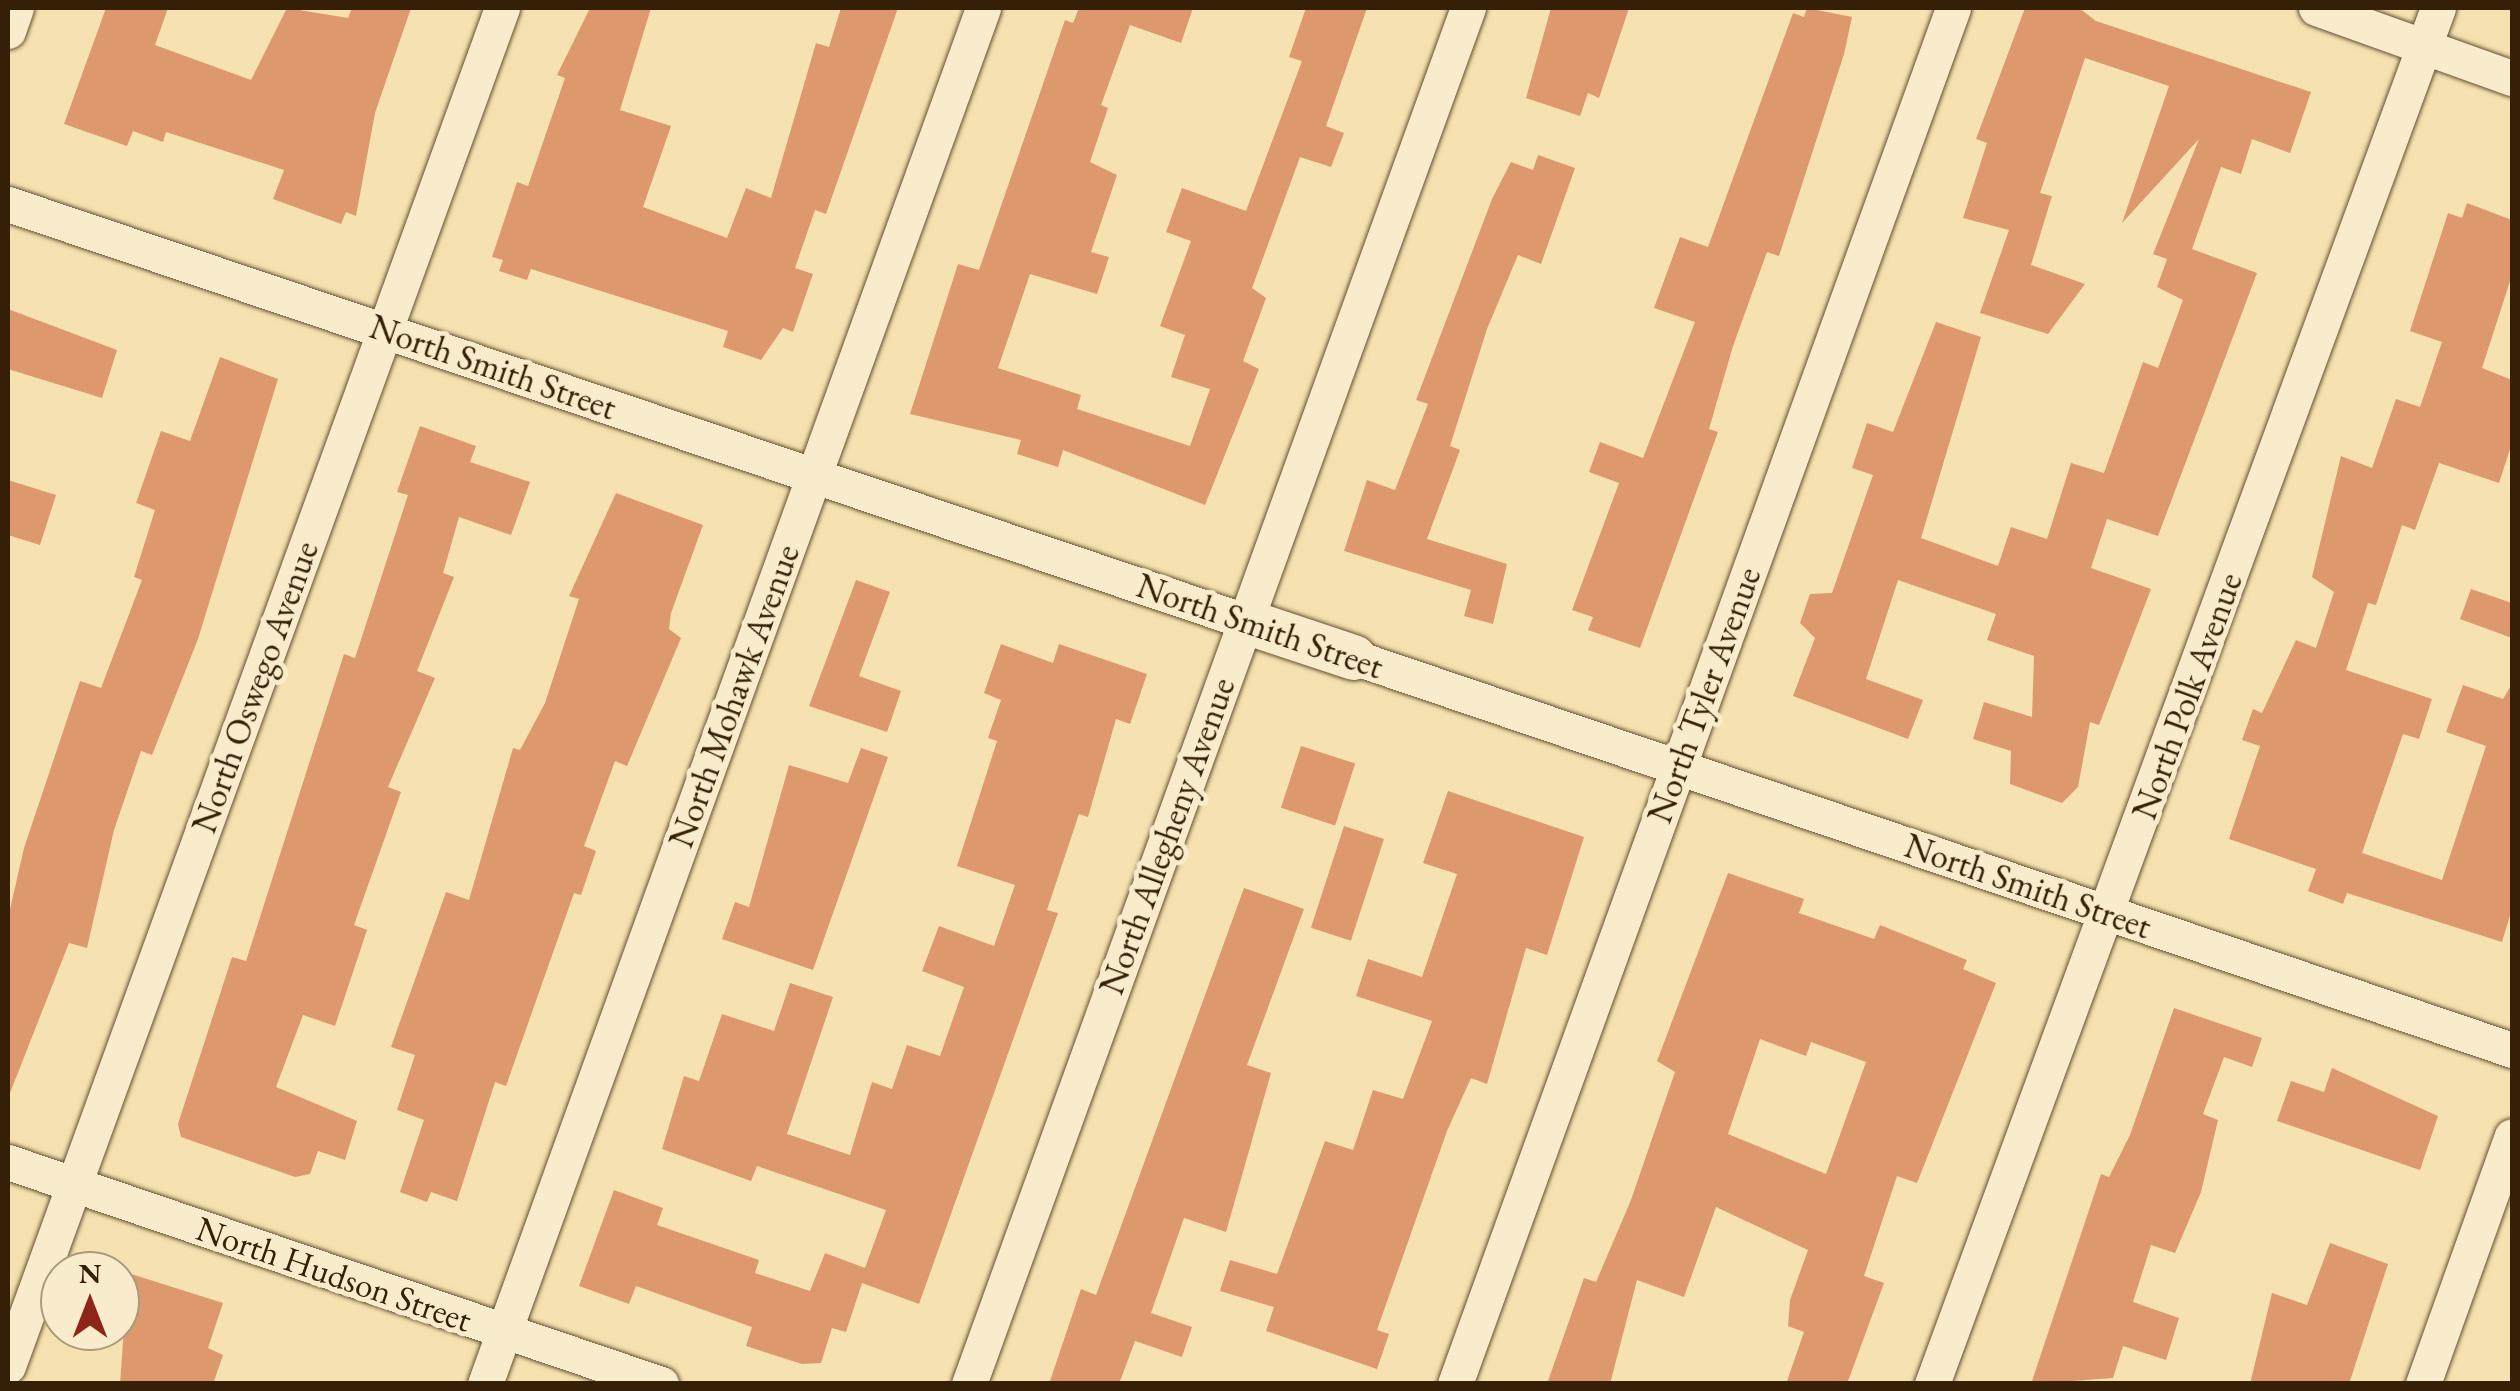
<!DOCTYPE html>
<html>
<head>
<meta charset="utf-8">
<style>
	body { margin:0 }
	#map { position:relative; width:2520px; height:1391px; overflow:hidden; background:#f6e2b0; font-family:"EB Garamond",serif }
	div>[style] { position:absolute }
	.building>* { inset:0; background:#dd986e; transform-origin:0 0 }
	.roads { filter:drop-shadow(0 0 2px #655031) drop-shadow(0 0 2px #655031) }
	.minor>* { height:35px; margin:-17.5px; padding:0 17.5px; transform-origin:17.5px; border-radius:17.5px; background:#f9eccc }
	.tertiary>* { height:45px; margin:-22.5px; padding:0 22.5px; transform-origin:22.5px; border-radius:22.5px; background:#f9eccc }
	span { translate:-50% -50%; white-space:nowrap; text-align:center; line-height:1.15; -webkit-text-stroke:10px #f9eccc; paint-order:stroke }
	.street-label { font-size:35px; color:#351f07 }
	.frame { position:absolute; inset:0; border:10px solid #351f07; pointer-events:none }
	.north { position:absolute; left:40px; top:1251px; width:100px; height:100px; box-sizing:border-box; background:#f9eccc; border:2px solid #ab9a7d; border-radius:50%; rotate:0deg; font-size:28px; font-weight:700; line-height:40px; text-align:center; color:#351f07 }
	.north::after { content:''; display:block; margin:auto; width:35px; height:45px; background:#8f2418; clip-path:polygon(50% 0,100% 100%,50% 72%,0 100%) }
</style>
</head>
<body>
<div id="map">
	<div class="building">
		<div style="clip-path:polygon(106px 8px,168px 8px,155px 45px,251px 80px,287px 8px,348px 18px,352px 8px,411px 8px,375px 113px,356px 216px,346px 212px,341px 224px,273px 199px,284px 170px,166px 132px,163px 142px,133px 131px,127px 146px,64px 124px)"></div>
		<div style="clip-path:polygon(590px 8px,651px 8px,620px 110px,671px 126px,643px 207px,727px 238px,746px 188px,771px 198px,816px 43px,829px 47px,841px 8px,898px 8px,826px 214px,815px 210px,795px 268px,813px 274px,793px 332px,783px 328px,761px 360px,723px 347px,728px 331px,531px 269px,527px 280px,499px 271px,503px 260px,492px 257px,517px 182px,528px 186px,565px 78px,557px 75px)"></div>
		<div style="clip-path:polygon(1079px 8px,1193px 8px,1181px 43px,1130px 25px,1101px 105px,1108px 108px,1090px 162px,1117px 175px,1091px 252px,1109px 257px,1097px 294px,1030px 274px,998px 368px,1081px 395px,1077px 409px,1190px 446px,1210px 389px,1171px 377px,1185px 335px,1160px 326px,1191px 241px,1166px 232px,1182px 188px,1246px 211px,1302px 61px,1289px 57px,1306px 8px,1367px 8px,1326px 126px,1344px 133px,1331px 167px,1300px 157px,1252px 288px,1266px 298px,1243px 361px,1259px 369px,1205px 505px,1063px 450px,1058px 467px,1017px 454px,1021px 440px,910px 414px,958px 264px,979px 270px,1065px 20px,1073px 23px)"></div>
		<div style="clip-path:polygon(1551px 8px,1629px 8px,1599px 98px,1588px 93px,1580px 116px,1526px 98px)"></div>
		<div style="clip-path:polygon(1807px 8px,1852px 17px,1844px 54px,1779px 256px,1767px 252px,1733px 346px,1709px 429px,1718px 432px,1640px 648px,1588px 630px,1593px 617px,1572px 610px,1619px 483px,1589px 472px,1600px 442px,1643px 458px,1695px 322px,1654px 308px,1680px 237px,1708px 247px,1793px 13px,1804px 17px)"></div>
		<div style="clip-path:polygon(2025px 8px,2079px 8px,2096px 21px,2311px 92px,2290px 153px,2252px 139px,2241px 174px,2221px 167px,2192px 249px,2257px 273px,2158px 536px,2107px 519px,2091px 568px,2151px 589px,2099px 725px,2090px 722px,2078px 787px,2062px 803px,2010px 784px,2011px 751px,1973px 739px,1984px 702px,2032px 717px,2034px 656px,1987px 640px,1996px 614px,1898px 580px,1866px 679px,1923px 700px,1908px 739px,1793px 696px,1815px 638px,1800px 623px,1810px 594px,1832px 593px,1873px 475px,1852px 468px,1867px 423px,1893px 432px,1936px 322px,1981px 337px,1921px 538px,1998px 566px,2011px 527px,2047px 539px,2071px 463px,2104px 473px,2143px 362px,2158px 368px,2183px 300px,2157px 287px,2167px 259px,2153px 254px,2199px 139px,2122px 223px,2169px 86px,2085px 58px,2040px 193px,2052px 196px,2031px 265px,2085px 284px,2048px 334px,1980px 313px,2009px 230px,1963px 218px,1987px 143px,1976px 139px)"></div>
		<div style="clip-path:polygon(1538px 155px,1575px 168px,1541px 264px,1518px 255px,1487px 329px,1450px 446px,1460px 450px,1427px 539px,1507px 564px,1493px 624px,1464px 616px,1471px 590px,1344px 551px,1367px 480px,1395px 490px,1428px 404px,1416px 400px,1492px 199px,1511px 162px,1533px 170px)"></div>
		<div style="clip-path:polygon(2467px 203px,2512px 220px,2512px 275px,2482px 368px,2512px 380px,2512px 443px,2499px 483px,2439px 463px,2415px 530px,2402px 525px,2376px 605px,2368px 603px,2346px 670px,2432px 699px,2419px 739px,2403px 734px,2362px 853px,2442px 880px,2486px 746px,2446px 732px,2463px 685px,2503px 699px,2512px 684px,2512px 909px,2502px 942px,2347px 893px,2343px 904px,2308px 891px,2316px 869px,2229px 839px,2260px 746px,2242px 740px,2253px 709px,2262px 713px,2296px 640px,2316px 648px,2334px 592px,2312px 577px,2341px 456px,2372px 468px,2396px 399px,2420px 407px,2442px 342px,2410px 331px,2448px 213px,2462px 218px)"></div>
		<div style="clip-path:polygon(8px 309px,117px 350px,102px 398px,8px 369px)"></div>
		<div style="clip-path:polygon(220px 357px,278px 379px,198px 639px,152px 755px,141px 751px,114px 830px,87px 948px,69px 943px,8px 1098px,8px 918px,24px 848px,80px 681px,101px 688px,142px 580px,134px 577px,155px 510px,136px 503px,161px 431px,190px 441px)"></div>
		<div style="clip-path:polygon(420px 426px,476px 446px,470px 462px,530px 482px,511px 535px,459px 517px,443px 573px,454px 577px,417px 671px,435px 678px,388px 787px,401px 792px,354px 925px,367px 930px,335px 1026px,303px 1015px,276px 1087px,357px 1121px,345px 1160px,318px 1151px,310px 1174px,295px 1177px,181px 1137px,178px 1124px,232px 957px,246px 961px,344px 654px,355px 658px,408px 495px,397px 492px)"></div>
		<div style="clip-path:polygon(8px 480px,56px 495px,40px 545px,8px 535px)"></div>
		<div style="clip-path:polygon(616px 493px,703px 525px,671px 613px,669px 629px,681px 638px,627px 766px,615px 761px,584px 846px,596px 851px,581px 895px,574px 893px,506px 1086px,495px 1082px,457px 1201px,431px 1192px,427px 1202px,400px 1192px,424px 1120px,397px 1110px,415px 1055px,391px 1047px,446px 892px,469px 900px,513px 748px,520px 750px,545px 703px,579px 599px,569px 596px)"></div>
		<div style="clip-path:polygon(856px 580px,890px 592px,859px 676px,901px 691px,887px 732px,809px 706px)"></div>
		<div style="clip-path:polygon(2471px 589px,2512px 603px,2512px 638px,2460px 619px)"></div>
		<div style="clip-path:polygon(1001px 644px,1053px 663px,1059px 644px,1147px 674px,1130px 724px,1116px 719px,1088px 817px,1079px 814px,1047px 910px,1058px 913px,919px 1304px,862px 1283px,846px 1332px,832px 1328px,821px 1363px,802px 1364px,746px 1346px,752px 1327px,636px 1286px,629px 1304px,579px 1286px,614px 1190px,663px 1208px,657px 1225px,759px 1260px,755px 1273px,810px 1291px,825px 1253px,865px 1268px,886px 1210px,757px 1166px,751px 1181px,662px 1149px,684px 1076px,699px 1081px,722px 1014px,774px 1031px,790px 983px,833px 997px,787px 1134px,850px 1155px,872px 1082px,892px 1089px,907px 1045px,940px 1056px,964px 987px,922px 971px,939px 926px,994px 946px,1015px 885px,957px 866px,997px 741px,988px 738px,1001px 700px,984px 693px)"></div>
		<div style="left:1301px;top:746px;width:57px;height:65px;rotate:18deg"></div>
		<div style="clip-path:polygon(861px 748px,888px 757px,813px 970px,722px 939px,735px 902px,749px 907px,789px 765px,848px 783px)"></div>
		<div style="clip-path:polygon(1448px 791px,1584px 837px,1547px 955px,1526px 948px,1487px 1084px,1471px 1078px,1447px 1131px,1377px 1330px,1389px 1334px,1377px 1369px,1266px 1331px,1274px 1307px,1220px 1291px,1230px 1260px,1277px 1274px,1325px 1141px,1353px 1150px,1373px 1090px,1403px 1099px,1432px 1021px,1356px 996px,1368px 959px,1422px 977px,1457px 874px,1423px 863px)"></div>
		<div style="left:1344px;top:826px;width:42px;height:107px;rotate:18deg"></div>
		<div style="clip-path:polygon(evenodd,1728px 873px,1804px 899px,1799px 913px,1874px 939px,1880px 925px,1967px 960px,1963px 969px,1996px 983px,1917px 1183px,1897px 1176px,1864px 1276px,1884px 1283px,1847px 1384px,1786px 1384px,1804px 1332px,1788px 1326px,1790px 1300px,1808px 1250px,1716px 1207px,1684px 1297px,1637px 1280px,1610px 1384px,1547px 1384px,1584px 1278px,1596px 1282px,1631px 1200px,1675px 1072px,1657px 1061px,1728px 873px,1760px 1039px,1806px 1056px,1811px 1042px,1866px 1062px,1826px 1174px,1728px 1134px,1760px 1039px)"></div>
		<div style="clip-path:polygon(1244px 888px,1304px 909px,1247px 1065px,1271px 1073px,1226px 1232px,1184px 1218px,1151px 1313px,1192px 1327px,1182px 1357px,1135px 1341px,1119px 1384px,1049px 1384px,1081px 1289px,1096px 1295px)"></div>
		<div style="clip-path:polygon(2174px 1008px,2262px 1038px,2252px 1067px,2224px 1057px,2203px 1114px,2218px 1120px,2201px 1192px,2175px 1253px,2151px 1245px,2133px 1302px,2179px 1318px,2166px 1360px,2123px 1346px,2113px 1378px,2031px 1384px,2101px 1174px,2109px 1177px,2130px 1135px)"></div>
		<div style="clip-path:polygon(2332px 1068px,2438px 1116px,2420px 1170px,2277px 1121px,2291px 1081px,2324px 1092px)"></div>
		<div style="clip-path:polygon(2330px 1243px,2388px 1264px,2349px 1384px,2250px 1384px,2272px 1293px,2307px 1305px)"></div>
		<div style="clip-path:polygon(128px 1273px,223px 1303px,208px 1348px,223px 1355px,213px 1384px,120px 1384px)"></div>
	</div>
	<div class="roads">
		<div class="minor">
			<div style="left:2316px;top:8px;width:208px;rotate:19.7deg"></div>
			<div style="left:8px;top:31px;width:24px;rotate:-71deg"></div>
			<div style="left:8px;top:204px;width:1305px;rotate:18.63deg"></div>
			<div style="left:1353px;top:657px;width:1224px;rotate:18.73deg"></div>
			<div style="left:8px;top:1162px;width:690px;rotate:18.78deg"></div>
			<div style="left:8px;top:1366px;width:1445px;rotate:-70.01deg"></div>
			<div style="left:485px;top:1384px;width:1463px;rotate:-70.1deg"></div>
			<div style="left:969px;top:1384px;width:1464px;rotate:-70.07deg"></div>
			<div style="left:1455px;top:1384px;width:1463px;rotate:-70.1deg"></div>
			<div style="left:1932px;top:1384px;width:1466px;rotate:-69.81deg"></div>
			<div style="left:2423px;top:1384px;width:263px;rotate:-70.3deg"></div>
		</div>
		<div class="tertiary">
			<div style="left:1245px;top:621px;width:114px;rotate:18.4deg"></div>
		</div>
	</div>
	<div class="street-label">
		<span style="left:493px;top:367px;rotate:19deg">North Smith Street</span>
		<span style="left:1260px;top:626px;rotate:19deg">North Smith Street</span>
		<span style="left:255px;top:687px;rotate:-70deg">North Oswego Avenue</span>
		<span style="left:1704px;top:695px;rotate:-70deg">North Tyler Avenue</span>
		<span style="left:734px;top:696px;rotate:-70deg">North Mohawk Avenue</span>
		<span style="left:2187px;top:696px;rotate:-70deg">North Polk Avenue</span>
		<span style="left:1167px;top:836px;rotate:-70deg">North Allegheny Avenue</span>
		<span style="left:2028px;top:886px;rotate:19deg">North Smith Street</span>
		<span style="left:334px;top:1274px;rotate:19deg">North Hudson Street</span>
	</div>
	<div class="frame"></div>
	<div class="north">N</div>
</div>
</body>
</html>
